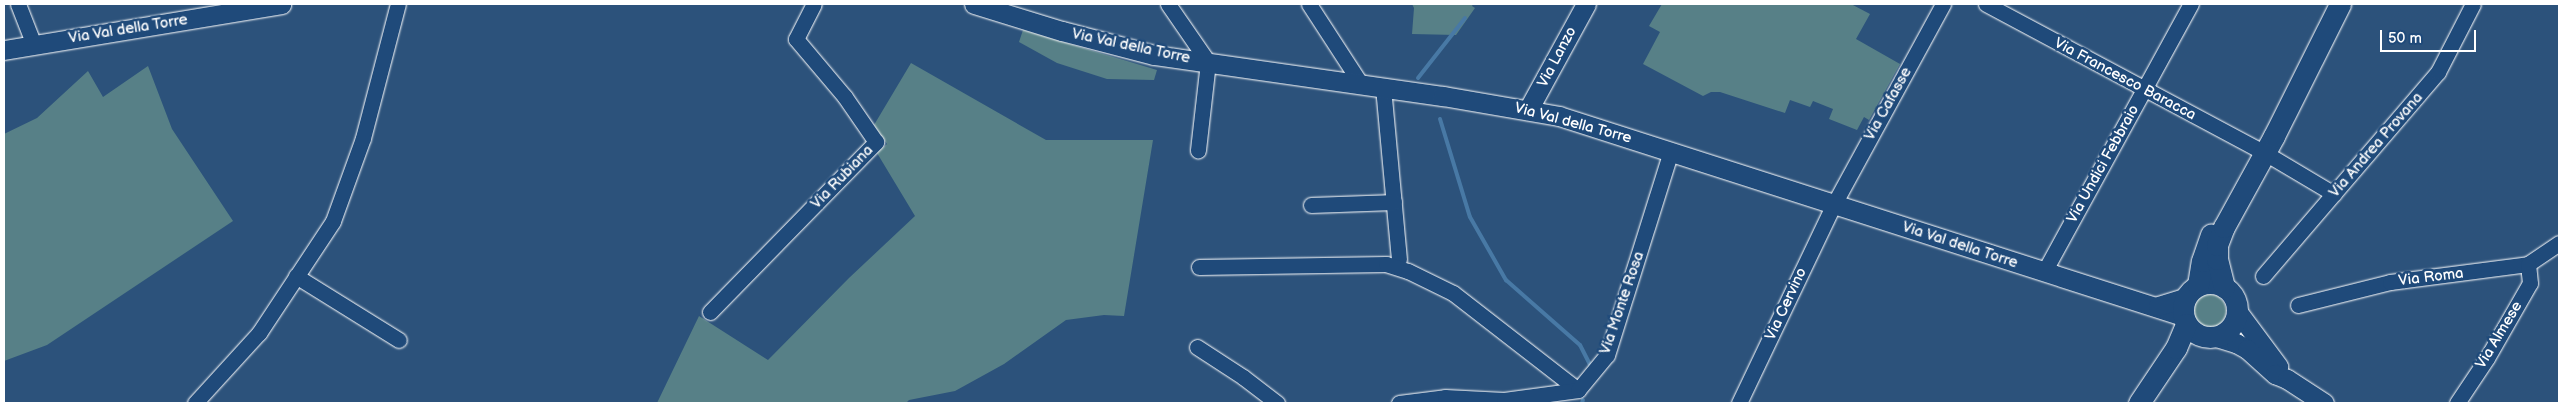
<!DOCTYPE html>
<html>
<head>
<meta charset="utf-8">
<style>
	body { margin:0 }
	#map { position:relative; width:2563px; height:407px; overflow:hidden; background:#2c527b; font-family:"Balsamiq Sans",sans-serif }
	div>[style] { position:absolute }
	.green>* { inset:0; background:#578087 }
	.round { border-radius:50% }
	.stream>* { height:4px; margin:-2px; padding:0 2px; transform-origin:2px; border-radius:2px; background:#4879a5 }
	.roads { filter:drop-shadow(0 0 1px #fff) drop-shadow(0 0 1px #fff) }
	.minor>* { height:15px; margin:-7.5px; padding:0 7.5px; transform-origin:7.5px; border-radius:7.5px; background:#1f4a7a }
	.tertiary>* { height:19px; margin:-9.5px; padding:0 9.5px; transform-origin:9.5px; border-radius:9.5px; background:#1f4a7a }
	.secondary>* { height:21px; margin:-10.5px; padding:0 10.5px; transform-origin:10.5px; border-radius:10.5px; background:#1f4a7a }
	.secondary>.ring { margin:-10.5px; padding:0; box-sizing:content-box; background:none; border:21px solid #1f4a7a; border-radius:50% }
	span { translate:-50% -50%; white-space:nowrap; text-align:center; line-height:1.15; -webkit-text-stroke:5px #1f4a7a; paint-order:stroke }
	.street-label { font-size:15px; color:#fff }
	.frame { position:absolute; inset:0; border:5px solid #fff; pointer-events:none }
	.scale { position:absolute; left:2380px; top:30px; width:96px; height:22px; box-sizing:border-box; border:2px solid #fff; border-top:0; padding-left:6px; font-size:15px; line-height:18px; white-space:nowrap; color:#fff; -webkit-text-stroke:4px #1f4a7a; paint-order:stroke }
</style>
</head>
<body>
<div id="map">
	<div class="green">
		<div style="clip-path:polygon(1412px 4px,1473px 4px,1472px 6px,1475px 8px,1456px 35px,1412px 34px,1414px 8px)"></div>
		<div style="clip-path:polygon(1662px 4px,1851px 4px,1870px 14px,1856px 39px,1900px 64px,1869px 120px,1864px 117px,1857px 130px,1829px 119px,1833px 109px,1813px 101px,1810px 107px,1790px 100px,1785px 113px,1720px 92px,1711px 92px,1703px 96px,1643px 64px,1660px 32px,1649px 26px)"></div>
		<div style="clip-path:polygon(1023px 30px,1157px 70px,1154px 80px,1107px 79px,1057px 63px,1019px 42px)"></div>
		<div style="clip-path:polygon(911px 63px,1046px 140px,1153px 140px,1124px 316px,1104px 315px,1066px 320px,1004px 364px,955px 391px,909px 400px,906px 403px,657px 403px,699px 316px,768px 360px,849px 278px,915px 216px,877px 153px,887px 144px,874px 125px)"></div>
		<div style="clip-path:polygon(148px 66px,172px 129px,233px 221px,47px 345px,4px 361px,4px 134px,37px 118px,88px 71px,103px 97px)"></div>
		<div class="round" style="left:2192px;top:294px;width:34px;height:34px"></div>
	</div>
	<div class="stream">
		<div style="left:1418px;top:78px;width:76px;rotate:-51.9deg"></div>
		<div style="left:1440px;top:119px;width:102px;rotate:73deg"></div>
		<div style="left:1470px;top:217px;width:73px;rotate:60.3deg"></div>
		<div style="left:1506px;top:280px;width:98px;rotate:41.3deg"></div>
		<div style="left:1580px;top:345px;width:25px;rotate:63deg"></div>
		<div style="left:1582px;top:403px;width:3px;rotate:-72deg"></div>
	</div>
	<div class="roads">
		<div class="minor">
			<div style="left:18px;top:4px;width:44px;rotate:68.7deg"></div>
			<div style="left:1168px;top:4px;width:70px;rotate:55.4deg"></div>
			<div style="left:1208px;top:62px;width:89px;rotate:96.5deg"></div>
			<div style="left:1309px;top:4px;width:95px;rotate:57deg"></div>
			<div style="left:1986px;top:4px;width:316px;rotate:28.1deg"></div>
			<div style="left:2265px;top:153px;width:80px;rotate:30.7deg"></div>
			<div style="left:1383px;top:87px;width:173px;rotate:84.7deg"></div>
			<div style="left:1311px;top:205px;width:83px;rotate:-2.1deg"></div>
			<div style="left:1199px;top:267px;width:187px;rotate:-0.9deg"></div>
			<div style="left:1386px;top:264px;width:23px;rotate:18deg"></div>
			<div style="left:1408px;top:271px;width:50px;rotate:26.1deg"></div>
			<div style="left:1453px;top:293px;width:158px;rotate:37.8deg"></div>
			<div style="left:2044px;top:272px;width:306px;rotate:-61.3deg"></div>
			<div style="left:296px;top:276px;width:121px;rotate:31.9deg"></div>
			<div style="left:2263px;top:276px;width:269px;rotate:-49.4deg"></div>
			<div style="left:2438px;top:72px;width:76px;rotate:-62.8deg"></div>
			<div style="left:2298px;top:305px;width:95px;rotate:-14deg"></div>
			<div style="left:2390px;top:282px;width:139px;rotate:-7.4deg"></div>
			<div style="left:2528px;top:264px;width:37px;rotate:-34deg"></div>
			<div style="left:710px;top:312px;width:238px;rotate:-45.7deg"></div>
			<div style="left:876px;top:142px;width:55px;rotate:-124.6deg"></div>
			<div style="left:845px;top:97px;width:76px;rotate:-130.2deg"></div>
			<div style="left:796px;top:39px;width:39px;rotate:-63deg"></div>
			<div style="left:1197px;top:347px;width:55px;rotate:33.1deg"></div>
			<div style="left:1243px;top:377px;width:43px;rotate:37.4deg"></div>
			<div style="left:195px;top:403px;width:95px;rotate:-47.6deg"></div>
			<div style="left:259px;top:333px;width:134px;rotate:-56.5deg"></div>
			<div style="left:333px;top:221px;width:88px;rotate:-70.1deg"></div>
			<div style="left:363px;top:138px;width:138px;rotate:-75.4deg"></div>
			<div style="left:1399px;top:403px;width:46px;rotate:-7.4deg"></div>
			<div style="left:1445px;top:397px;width:59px;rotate:2.9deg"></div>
			<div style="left:1504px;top:400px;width:75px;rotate:-7.7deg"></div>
			<div style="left:1578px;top:390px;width:45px;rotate:-50.4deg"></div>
			<div style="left:1607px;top:355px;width:214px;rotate:-72.6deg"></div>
			<div style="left:1739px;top:403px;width:221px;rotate:-64.5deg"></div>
			<div style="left:1834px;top:204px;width:228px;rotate:-61.4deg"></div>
			<div style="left:2457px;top:403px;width:54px;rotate:-56.3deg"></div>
			<div style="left:2487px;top:358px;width:86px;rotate:-60.2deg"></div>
			<div style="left:2530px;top:283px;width:19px;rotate:-96deg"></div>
		</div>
		<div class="tertiary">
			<div style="left:974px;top:4px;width:92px;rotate:17.1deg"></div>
			<div style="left:1062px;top:31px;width:95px;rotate:14.6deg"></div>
			<div style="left:1154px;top:55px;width:292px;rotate:8.1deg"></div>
			<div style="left:1443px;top:96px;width:118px;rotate:9.8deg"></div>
			<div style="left:1559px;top:116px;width:655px;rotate:17.77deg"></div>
			<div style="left:4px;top:50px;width:281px;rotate:-9.4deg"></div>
			<div style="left:1528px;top:110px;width:121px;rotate:-61.3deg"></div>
			<div style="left:2158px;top:306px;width:28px;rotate:-17deg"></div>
			<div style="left:2237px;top:311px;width:69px;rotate:53.3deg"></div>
			<div style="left:2216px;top:337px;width:21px;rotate:17deg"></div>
			<div style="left:2236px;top:343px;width:13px;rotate:29deg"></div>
			<div style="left:2247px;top:349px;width:38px;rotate:42deg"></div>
			<div style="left:2275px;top:374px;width:13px;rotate:23deg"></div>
			<div style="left:2287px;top:379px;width:44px;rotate:33deg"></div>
		</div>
		<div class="secondary">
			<div class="ring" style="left:2183px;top:283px;width:33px;height:33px"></div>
			<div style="left:2198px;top:285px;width:24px;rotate:-81deg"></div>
			<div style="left:2202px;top:261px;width:28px;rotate:-71deg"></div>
			<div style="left:2224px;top:287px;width:29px;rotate:-104deg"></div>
			<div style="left:2217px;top:259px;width:14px;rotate:-90deg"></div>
			<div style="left:2217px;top:245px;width:19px;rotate:-69deg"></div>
			<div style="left:2224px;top:227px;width:104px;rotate:-61.2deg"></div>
			<div style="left:2274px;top:136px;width:148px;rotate:-63.4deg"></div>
			<div style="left:2139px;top:403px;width:66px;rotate:-56.1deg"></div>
			<div style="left:2176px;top:348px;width:26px;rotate:-67deg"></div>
		</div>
	</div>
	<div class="street-label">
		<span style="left:128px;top:29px;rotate:-9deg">Via Val della Torre</span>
		<span style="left:1131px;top:46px;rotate:12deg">Via Val della Torre</span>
		<span style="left:1557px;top:57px;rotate:-62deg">Via Lanzo</span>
		<span style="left:2125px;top:79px;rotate:28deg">Via Francesco Baracca</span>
		<span style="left:1888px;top:104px;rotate:-61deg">Via Cafasse</span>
		<span style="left:1573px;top:123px;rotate:15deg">Via Val della Torre</span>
		<span style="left:2376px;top:145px;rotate:-49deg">Via Andrea Provana</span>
		<span style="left:2103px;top:164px;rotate:-61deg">Via Undici Febbraio</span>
		<span style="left:842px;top:177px;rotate:-46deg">Via Rubiana</span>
		<span style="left:1960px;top:245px;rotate:18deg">Via Val della Torre</span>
		<span style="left:2431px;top:277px;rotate:-7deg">Via Roma</span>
		<span style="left:1622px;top:303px;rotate:-71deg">Via Monte Rosa</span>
		<span style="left:1786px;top:304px;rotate:-65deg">Via Cervino</span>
		<span style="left:2499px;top:335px;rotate:-59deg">Via Almese</span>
	</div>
	<div class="frame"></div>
	<div class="scale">50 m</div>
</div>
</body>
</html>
